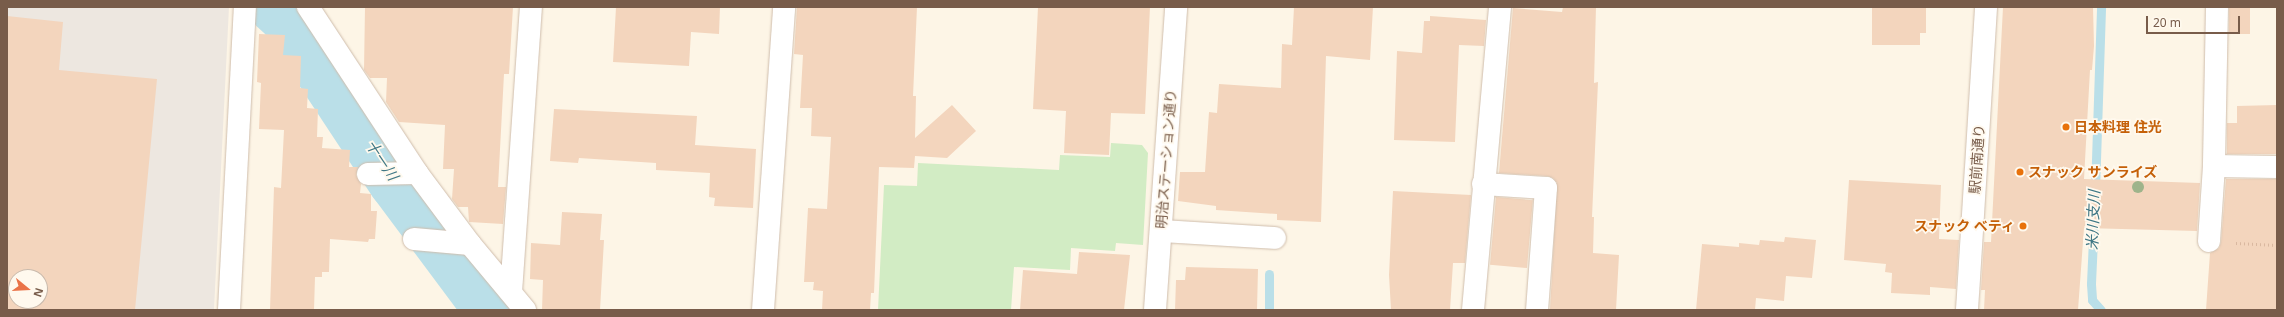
<!DOCTYPE html>
<html>
<head>
<meta charset="utf-8">
<style>
	body { margin:0 }
	#map { position:relative; width:2284px; height:317px; overflow:hidden; background:#fdf5e6; font-family:"Noto Sans","Noto Sans JP",sans-serif }
	div>[style] { position:absolute }
	.industrial>* { inset:0; background:#ede7e0 }
	.green>* { inset:0; background:#d2ecc4 }
	.stream>* { height:9px; margin:-4.5px; padding:0 4.5px; transform-origin:4.5px; border-radius:4.5px; background:#badfe8 }
	.river>* { height:56px; margin:-28px; padding:0 28px; transform-origin:28px; border-radius:28px; background:#badfe8 }
	.building>* { inset:0; background:#f3d5bd; transform-origin:0 0 }
	.path>* { height:2.5px; margin-top:-1.25px; transform-origin:0; background:repeating-linear-gradient(90deg,#d9b8a0 0 1px,transparent 0 4px) }
	.roads { filter:drop-shadow(0 0 1px #cfbdac) drop-shadow(0 0 1px #cfbdac) }
	.minor>* { height:22px; margin:-11px; padding:0 11px; transform-origin:11px; border-radius:11px; background:#fff }
	.trees>* { width:12px; height:12px; margin:-6px; border-radius:50%; background:#9eb48b }
	.dots>* { width:11px; height:11px; translate:-50% -50%; box-sizing:border-box; border:2px solid #fff9ee; border-radius:50% }
	span { translate:-50% -50%; white-space:nowrap; text-align:center; line-height:1.15; -webkit-text-stroke:3.5px #fff9ee; paint-order:stroke }
	.food-label { font-size:14px; color:#c56008; font-weight:700 }
	.left { translate:0 -50%; text-align:left }
	.right { translate:-100% -50%; text-align:right }
	.street-label { font-size:14px; color:#785c4a }
	.water-label { font-size:15px; color:#3f7785; font-style:italic }
	.frame { position:absolute; inset:0; border:8px solid #785c4a; pointer-events:none }
	.north { position:absolute; left:8px; top:269px; width:40px; height:40px; box-sizing:border-box; background:#fff9ee; border:1px solid #c9baac; border-radius:50%; rotate:108deg; font-size:11px; font-weight:700; line-height:16px; text-align:center; color:#785c4a }
	.north::after { content:''; display:block; margin:auto; width:14px; height:18px; background:#ea7348; clip-path:polygon(50% 0,100% 100%,50% 72%,0 100%) }
	.scale { position:absolute; left:2146px; top:16px; width:94px; height:18px; box-sizing:border-box; border:2px solid #785c4a; border-top:0; padding-left:5px; font-size:12px; line-height:14px; white-space:nowrap; color:#785c4a; -webkit-text-stroke:3px #fff9ee; paint-order:stroke }
</style>
</head>
<body>
<div id="map">
	<div class="industrial">
		<div style="clip-path:polygon(evenodd,7px 7px,229px 7px,214px 310px,7px 310px,7px 7px,16px 277px,40px 277px,40px 301px,16px 301px,16px 277px)"></div>
	</div>
	<div class="green">
		<div style="clip-path:polygon(1111px 143px,1142px 145px,1148px 153px,1143px 245px,1116px 243px,1115px 251px,1071px 248px,1070px 270px,1014px 267px,1011px 310px,878px 310px,884px 185px,917px 186px,918px 163px,1059px 170px,1060px 155px,1110px 157px)"></div>
	</div>
	<div class="stream">
		<div style="left:2095px;top:190px;width:183px;rotate:-88.1deg"></div>
		<div style="left:2094px;top:217px;width:67px;rotate:92.6deg"></div>
		<div style="left:2091px;top:284px;width:16px;rotate:86deg"></div>
		<div style="left:2092px;top:300px;width:13px;rotate:48deg"></div>
		<div style="left:1269px;top:310px;width:36px;rotate:-90deg"></div>
	</div>
	<div class="river">
		<div style="left:277px;top:7px;width:13px;rotate:42deg"></div>
		<div style="left:287px;top:16px;width:198px;rotate:56.6deg"></div>
		<div style="left:396px;top:181px;width:161px;rotate:53.3deg"></div>
	</div>
	<div class="building">
		<div style="clip-path:polygon(365px 7px,513px 7px,509px 74px,504px 74px,498px 187px,506px 187px,503px 224px,469px 222px,468px 207px,458px 207px,452px 199px,454px 169px,443px 169px,445px 125px,399px 122px,386px 102px,387px 78px,370px 78px,364px 70px)"></div>
		<div style="clip-path:polygon(616px 7px,720px 7px,719px 34px,691px 32px,689px 66px,613px 62px)"></div>
		<div style="clip-path:polygon(797px 7px,917px 7px,913px 96px,916px 96px,915px 138px,952px 105px,976px 131px,947px 158px,915px 156px,914px 168px,879px 167px,874px 293px,871px 293px,870px 310px,822px 310px,823px 291px,813px 290px,814px 282px,804px 282px,808px 208px,827px 209px,831px 137px,811px 136px,812px 108px,800px 108px,803px 55px,794px 54px)"></div>
		<div style="clip-path:polygon(1038px 7px,1150px 7px,1145px 114px,1111px 113px,1109px 155px,1064px 153px,1066px 111px,1033px 109px)"></div>
		<div style="clip-path:polygon(1294px 7px,1373px 7px,1370px 60px,1326px 56px,1321px 222px,1277px 220px,1277px 214px,1216px 210px,1216px 206px,1178px 201px,1180px 172px,1205px 172px,1209px 112px,1217px 113px,1219px 84px,1281px 88px,1282px 44px,1292px 45px)"></div>
		<div style="clip-path:polygon(1563px 7px,1596px 7px,1594px 83px,1598px 82px,1592px 217px,1594px 217px,1593px 253px,1619px 255px,1616px 310px,1550px 310px,1557px 183px,1553px 178px,1547px 176px,1499px 173px,1513px 8px,1562px 12px)"></div>
		<div style="clip-path:polygon(1872px 7px,1926px 7px,1926px 33px,1920px 33px,1920px 45px,1872px 45px)"></div>
		<div style="clip-path:polygon(2003px 7px,2093px 7px,2094px 46px,2092px 70px,2090px 70px,2084px 179px,2200px 183px,2197px 231px,2084px 228px,2078px 310px,1984px 310px,1985px 290px,1981px 290px,1984px 242px,1991px 242px)"></div>
		<div style="left:2229px;top:7px;width:21px;height:27px"></div>
		<div style="clip-path:polygon(evenodd,7px 16px,63px 22px,59px 70px,157px 79px,135px 310px,7px 310px,7px 16px,16px 277px,40px 277px,40px 301px,16px 301px,16px 277px)"></div>
		<div style="clip-path:polygon(1430px 16px,1486px 20px,1484px 46px,1459px 45px,1455px 142px,1394px 140px,1397px 51px,1422px 53px,1424px 21px,1430px 21px)"></div>
		<div style="clip-path:polygon(259px 34px,285px 35px,283px 55px,301px 56px,300px 88px,308px 89px,307px 108px,318px 109px,317px 137px,323px 137px,322px 148px,350px 150px,349px 167px,358px 167px,356px 175px,361px 184px,360px 193px,371px 194px,371px 211px,377px 211px,375px 239px,369px 239px,368px 242px,330px 239px,329px 272px,322px 272px,322px 277px,315px 277px,314px 310px,270px 310px,274px 187px,281px 188px,284px 130px,259px 129px,261px 83px,257px 82px)"></div>
		<div style="clip-path:polygon(2277px 105px,2277px 154px,2227px 154px,2227px 123px,2237px 123px,2237px 106px)"></div>
		<div style="clip-path:polygon(554px 109px,697px 116px,695px 145px,756px 149px,753px 208px,714px 206px,715px 198px,709px 197px,710px 173px,656px 170px,656px 163px,579px 158px,578px 163px,550px 161px)"></div>
		<div style="clip-path:polygon(2226px 179px,2277px 179px,2277px 310px,2206px 310px,2210px 253px,2219px 248px,2221px 242px)"></div>
		<div style="clip-path:polygon(1849px 180px,1941px 185px,1939px 239px,1959px 240px,1956px 289px,1930px 287px,1930px 295px,1891px 293px,1892px 273px,1885px 272px,1886px 264px,1844px 260px)"></div>
		<div style="clip-path:polygon(1393px 191px,1471px 195px,1465px 263px,1453px 263px,1450px 310px,1391px 310px,1389px 275px)"></div>
		<div style="left:1496px;top:197px;width:37px;height:68px;rotate:5deg"></div>
		<div style="clip-path:polygon(562px 212px,602px 214px,600px 240px,604px 240px,600px 310px,542px 310px,543px 280px,530px 279px,531px 243px,560px 245px)"></div>
		<div style="clip-path:polygon(1785px 237px,1816px 240px,1812px 278px,1786px 276px,1784px 301px,1756px 298px,1755px 310px,1696px 310px,1702px 244px,1739px 247px,1739px 243px,1759px 245px,1760px 240px,1784px 242px)"></div>
		<div style="clip-path:polygon(1079px 252px,1130px 255px,1124px 310px,1020px 310px,1023px 270px,1077px 274px)"></div>
		<div style="clip-path:polygon(1186px 267px,1258px 269px,1257px 310px,1175px 310px,1176px 280px,1185px 280px)"></div>
	</div>
	<div class="path">
		<div style="left:2236px;top:243px;width:41px;rotate:2.8deg"></div>
	</div>
	<div class="roads">
		<div class="minor">
			<div style="left:308px;top:7px;width:199px;rotate:56.7deg"></div>
			<div style="left:417px;top:173px;width:89px;rotate:53.3deg"></div>
			<div style="left:470px;top:244px;width:86px;rotate:50.2deg"></div>
			<div style="left:2217px;top:7px;width:159px;rotate:91.1deg"></div>
			<div style="left:2214px;top:166px;width:63px;rotate:0.9deg"></div>
			<div style="left:368px;top:174px;width:49px;rotate:-1.2deg"></div>
			<div style="left:1483px;top:184px;width:63px;rotate:3.6deg"></div>
			<div style="left:1546px;top:188px;width:122px;rotate:94.2deg"></div>
			<div style="left:1161px;top:231px;width:114px;rotate:3.5deg"></div>
			<div style="left:414px;top:239px;width:56px;rotate:5.1deg"></div>
			<div style="left:2209px;top:241px;width:75px;rotate:-86.2deg"></div>
			<div style="left:511px;top:292px;width:286px;rotate:-86deg"></div>
			<div style="left:229px;top:310px;width:303px;rotate:-87deg"></div>
			<div style="left:763px;top:310px;width:304px;rotate:-86deg"></div>
			<div style="left:1155px;top:310px;width:304px;rotate:-86deg"></div>
			<div style="left:1473px;top:310px;width:304px;rotate:-84.9deg"></div>
			<div style="left:1967px;top:310px;width:304px;rotate:-86.4deg"></div>
		</div>
	</div>
	<div class="trees">
		<div style="left:2138px;top:187px"></div>
	</div>
	<div class="dots">
		<div style="left:2066px;top:127px;background:#e8710a"></div>
		<div style="left:2020px;top:172px;background:#e8710a"></div>
		<div style="left:2023px;top:226px;background:#e8710a"></div>
	</div>
	<div class="food-label">
		<span class="left" style="left:2074px;top:127px">日本料理 住光</span>
		<span class="left" style="left:2028px;top:172px">スナック サンライズ</span>
		<span class="right" style="left:2015px;top:226px">スナック べティ</span>
	</div>
	<div class="street-label">
		<span style="left:1166px;top:159px;rotate:-86deg">明治ステーション通り</span>
		<span style="left:1977px;top:159px;rotate:-86deg">駅前南通り</span>
	</div>
	<div class="water-label">
		<span style="left:382px;top:160px;rotate:56deg">十一川</span>
		<span style="left:2093px;top:220px;rotate:-88deg">米川支川</span>
	</div>
	<div class="frame"></div>
	<div class="north">N</div>
	<div class="scale">20 m</div>
</div>
</body>
</html>
